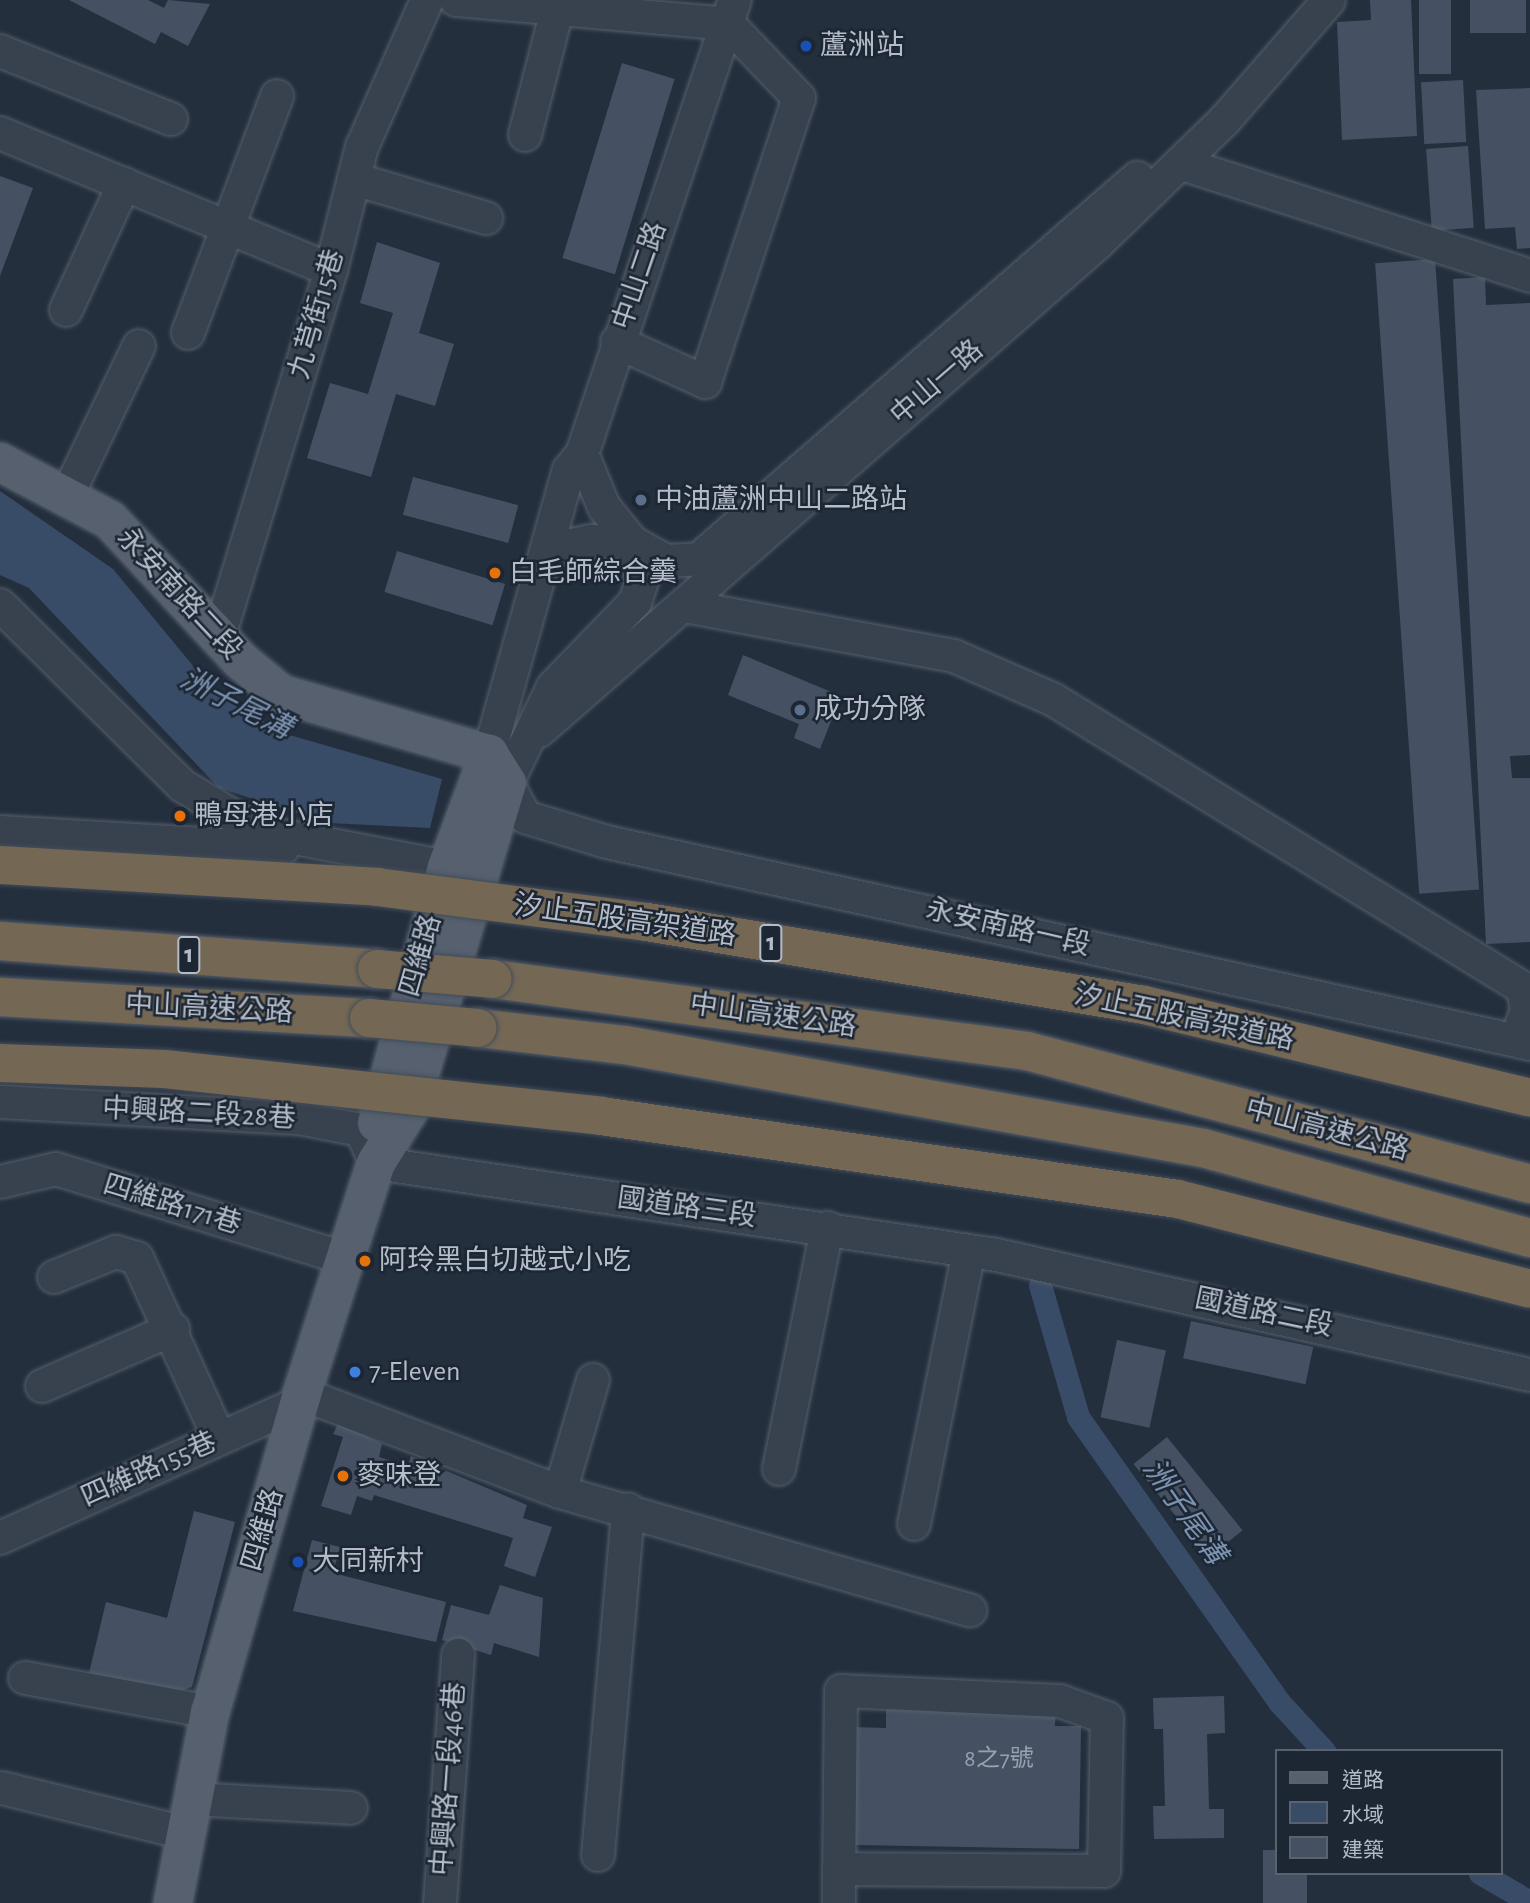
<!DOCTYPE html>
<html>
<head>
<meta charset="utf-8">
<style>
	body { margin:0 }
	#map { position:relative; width:1530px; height:1903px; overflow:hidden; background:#242f3e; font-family:"Alegreya Sans","Noto Sans TC",sans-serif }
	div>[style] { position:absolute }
	.water>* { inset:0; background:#394c67 }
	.canal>* { height:23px; margin:-11.5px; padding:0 11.5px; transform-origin:11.5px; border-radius:11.5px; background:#394c67 }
	.building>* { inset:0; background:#455162; transform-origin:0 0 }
	.roads { filter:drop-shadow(0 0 2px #565f6c) drop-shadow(0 0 2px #565f6c) }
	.minor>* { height:32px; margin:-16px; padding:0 16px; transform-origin:16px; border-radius:16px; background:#38414e }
	.major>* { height:38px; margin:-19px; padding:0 19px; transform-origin:19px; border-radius:19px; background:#56606e }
	.highway>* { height:38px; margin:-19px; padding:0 19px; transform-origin:19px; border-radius:19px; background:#746855 }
	.bridges { filter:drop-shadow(0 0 2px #434c59) drop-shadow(0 0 2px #434c59) }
	.highway-bridge>* { height:38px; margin:-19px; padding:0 19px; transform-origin:19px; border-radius:19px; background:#746855 }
	.dots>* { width:19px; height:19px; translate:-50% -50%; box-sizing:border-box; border:4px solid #1d2633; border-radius:50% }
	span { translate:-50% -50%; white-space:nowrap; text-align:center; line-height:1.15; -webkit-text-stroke:5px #1d2633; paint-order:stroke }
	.number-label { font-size:24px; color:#98a1af }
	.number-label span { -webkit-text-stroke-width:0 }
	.shield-label span { padding:2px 5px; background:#1d2633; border:2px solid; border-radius:5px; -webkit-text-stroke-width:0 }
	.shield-label { font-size:26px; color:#b4bcc9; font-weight:700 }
	.poi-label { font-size:28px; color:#b4bcc9 }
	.left { translate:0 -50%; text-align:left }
	.street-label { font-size:28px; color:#b4bcc9 }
	.water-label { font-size:30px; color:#7c92b1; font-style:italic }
	.legend { position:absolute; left:1275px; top:1749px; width:228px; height:126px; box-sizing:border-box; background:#1d2633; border:2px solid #59626f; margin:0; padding:9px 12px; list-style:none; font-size:21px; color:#b4bcc9 }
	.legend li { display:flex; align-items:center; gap:14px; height:35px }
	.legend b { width:35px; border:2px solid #59626f }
</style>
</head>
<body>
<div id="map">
	<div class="water">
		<div style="clip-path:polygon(0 491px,113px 569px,218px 696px,286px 734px,442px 779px,430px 828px,329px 823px,219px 788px,29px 588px,0 575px)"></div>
	</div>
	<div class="canal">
		<div style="left:1040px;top:1285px;width:137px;rotate:73.9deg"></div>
		<div style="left:1078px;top:1417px;width:349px;rotate:54.8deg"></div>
		<div style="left:1279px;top:1702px;width:67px;rotate:47.4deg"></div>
		<div style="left:1480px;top:1873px;width:58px;rotate:30.1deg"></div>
	</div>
	<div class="building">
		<div style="clip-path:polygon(69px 0,148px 0,164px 8px,168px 0,210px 4px,188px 46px,161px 32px,155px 44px)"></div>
		<div style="clip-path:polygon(1370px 0,1411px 0,1417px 136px,1342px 140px,1337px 22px,1371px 20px)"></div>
		<div style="left:1419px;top:0;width:32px;height:74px"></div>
		<div style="left:1470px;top:0;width:56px;height:33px"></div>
		<div style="left:622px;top:63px;width:55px;height:204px;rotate:17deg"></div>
		<div style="left:1463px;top:80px;width:62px;height:42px;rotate:87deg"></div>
		<div style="clip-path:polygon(1530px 88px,1530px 248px,1517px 249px,1515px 227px,1485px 229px,1476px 90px)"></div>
		<div style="left:1468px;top:146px;width:82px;height:42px;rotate:86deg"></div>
		<div style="clip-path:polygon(0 176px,33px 188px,0 276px)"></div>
		<div style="clip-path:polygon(377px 242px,440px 263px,419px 333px,454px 344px,435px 406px,396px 394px,371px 477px,307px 458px,330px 383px,368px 394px,393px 313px,360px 303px)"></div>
		<div style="left:1435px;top:259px;width:632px;height:60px;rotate:86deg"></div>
		<div style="clip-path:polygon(1485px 277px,1486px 305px,1530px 303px,1530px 755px,1510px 756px,1512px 778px,1530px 778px,1530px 942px,1486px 944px,1453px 279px)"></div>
		<div style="left:413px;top:477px;width:109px;height:39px;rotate:15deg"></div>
		<div style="left:397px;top:551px;width:113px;height:43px;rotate:17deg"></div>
		<div style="clip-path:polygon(743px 655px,841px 696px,820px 749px,794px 738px,799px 724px,728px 695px)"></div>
		<div style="left:1191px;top:1321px;width:125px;height:38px;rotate:12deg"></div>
		<div style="left:1117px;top:1340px;width:50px;height:79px;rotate:12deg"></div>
		<div style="clip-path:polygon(339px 1422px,382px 1444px,379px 1457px,408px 1466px,411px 1456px,527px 1505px,523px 1518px,552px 1527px,535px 1577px,504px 1566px,513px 1538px,374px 1495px,372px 1501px,357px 1496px,351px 1515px,321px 1506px,343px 1437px,333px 1434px)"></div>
		<div style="left:1167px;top:1437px;width:120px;height:43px;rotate:51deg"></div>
		<div style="clip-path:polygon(194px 1511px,235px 1522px,192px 1687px,175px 1693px,89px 1673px,106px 1602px,167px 1618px)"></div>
		<div style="clip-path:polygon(312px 1540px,340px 1547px,333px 1573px,446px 1602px,436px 1642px,293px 1611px)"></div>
		<div style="clip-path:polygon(500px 1585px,543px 1598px,539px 1657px,494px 1643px,491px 1655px,442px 1640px,451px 1605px,489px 1615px)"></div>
		<div style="clip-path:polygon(1224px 1696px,1225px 1733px,1207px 1734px,1209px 1809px,1224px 1809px,1224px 1838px,1154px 1839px,1153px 1806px,1165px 1806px,1163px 1729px,1154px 1729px,1153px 1698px)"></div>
		<div style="clip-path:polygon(886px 1702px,1056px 1705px,1055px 1726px,1081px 1726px,1079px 1849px,855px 1845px,850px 1727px,886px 1728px)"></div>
		<div style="clip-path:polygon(1263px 1850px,1276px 1850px,1276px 1873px,1307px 1873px,1307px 1903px,1263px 1903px)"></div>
	</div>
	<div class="roads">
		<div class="minor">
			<div style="left:456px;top:0;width:273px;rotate:5deg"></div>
			<div style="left:0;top:51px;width:184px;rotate:21.7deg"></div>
			<div style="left:0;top:133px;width:358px;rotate:22.5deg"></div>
			<div style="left:525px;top:135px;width:129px;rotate:-75.6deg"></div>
			<div style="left:1182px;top:164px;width:366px;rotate:17.8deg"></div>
			<div style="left:354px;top:179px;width:138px;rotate:16.5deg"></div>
			<div style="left:66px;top:310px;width:139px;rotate:-65.3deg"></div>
			<div style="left:188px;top:333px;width:253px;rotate:-69.4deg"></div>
			<div style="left:617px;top:342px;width:97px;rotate:24.4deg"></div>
			<div style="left:705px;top:382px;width:299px;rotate:-71.7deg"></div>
			<div style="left:799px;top:98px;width:103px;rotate:-133.8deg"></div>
			<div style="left:582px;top:454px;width:57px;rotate:67.5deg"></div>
			<div style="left:604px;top:507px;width:45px;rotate:51.3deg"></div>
			<div style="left:632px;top:542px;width:39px;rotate:29deg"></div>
			<div style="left:666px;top:561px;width:33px;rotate:-3deg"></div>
			<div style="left:699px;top:559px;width:581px;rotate:-41.02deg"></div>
			<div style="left:68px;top:494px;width:164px;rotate:-64.4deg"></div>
			<div style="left:632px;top:542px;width:40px;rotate:75.6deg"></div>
			<div style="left:642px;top:581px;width:22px;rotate:108deg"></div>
			<div style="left:635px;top:602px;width:118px;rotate:134deg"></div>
			<div style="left:553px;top:687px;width:106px;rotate:115.6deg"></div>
			<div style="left:507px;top:783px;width:38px;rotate:62deg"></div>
			<div style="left:525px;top:817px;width:86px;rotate:17deg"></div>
			<div style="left:607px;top:842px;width:945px;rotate:12.34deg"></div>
			<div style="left:549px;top:550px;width:43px;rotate:-12.1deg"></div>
			<div style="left:591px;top:541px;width:41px;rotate:1.4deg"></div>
			<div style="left:0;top:605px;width:257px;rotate:44.7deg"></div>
			<div style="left:183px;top:786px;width:87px;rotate:31deg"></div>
			<div style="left:258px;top:831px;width:192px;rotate:10.8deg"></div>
			<div style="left:684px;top:606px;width:275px;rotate:10.5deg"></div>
			<div style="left:954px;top:656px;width:109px;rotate:23.7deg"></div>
			<div style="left:1054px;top:700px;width:550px;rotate:31.55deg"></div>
			<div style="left:1523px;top:988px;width:22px;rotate:80deg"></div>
			<div style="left:1527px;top:1010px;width:32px;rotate:110deg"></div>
			<div style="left:220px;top:633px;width:380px;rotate:-73deg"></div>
			<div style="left:331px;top:270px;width:127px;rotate:-75.9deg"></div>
			<div style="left:362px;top:147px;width:161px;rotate:-66.1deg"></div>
			<div style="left:539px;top:731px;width:742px;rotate:-41.12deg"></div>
			<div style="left:1098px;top:243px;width:175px;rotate:-44.1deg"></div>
			<div style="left:1224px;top:121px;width:160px;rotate:-49deg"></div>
			<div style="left:489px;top:754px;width:295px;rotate:-74.3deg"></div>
			<div style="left:569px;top:470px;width:21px;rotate:-51deg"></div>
			<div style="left:582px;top:454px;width:479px;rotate:-71.4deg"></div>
			<div style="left:0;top:832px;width:283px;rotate:3.4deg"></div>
			<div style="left:0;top:1102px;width:299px;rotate:3.1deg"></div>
			<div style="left:299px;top:1118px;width:63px;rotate:11deg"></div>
			<div style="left:361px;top:1130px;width:36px;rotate:66deg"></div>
			<div style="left:376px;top:1163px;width:628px;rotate:8.43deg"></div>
			<div style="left:997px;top:1255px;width:546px;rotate:12.69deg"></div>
			<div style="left:0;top:1182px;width:57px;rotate:-13.1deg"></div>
			<div style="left:56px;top:1169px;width:300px;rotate:17.2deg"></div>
			<div style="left:54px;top:1277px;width:67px;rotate:-22deg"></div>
			<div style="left:116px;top:1252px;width:22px;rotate:16deg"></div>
			<div style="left:137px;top:1258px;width:198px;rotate:65.5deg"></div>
			<div style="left:42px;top:1386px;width:143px;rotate:-23.5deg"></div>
			<div style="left:302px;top:1394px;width:276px;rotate:20.8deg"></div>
			<div style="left:560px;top:1492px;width:427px;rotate:16.1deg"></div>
			<div style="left:779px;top:1469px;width:246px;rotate:-78.7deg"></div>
			<div style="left:560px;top:1492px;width:117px;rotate:-73.6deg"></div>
			<div style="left:914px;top:1524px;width:278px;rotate:-78.6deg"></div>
			<div style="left:0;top:1538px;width:328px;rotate:-24.3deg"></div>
			<div style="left:25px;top:1678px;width:188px;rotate:10.4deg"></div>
			<div style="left:2px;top:1788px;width:188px;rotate:13.8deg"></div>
			<div style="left:192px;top:1799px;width:159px;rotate:3.2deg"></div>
			<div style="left:598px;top:1855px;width:347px;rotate:-85deg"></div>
			<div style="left:839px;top:1869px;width:265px;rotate:0.4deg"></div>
			<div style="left:1104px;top:1871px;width:153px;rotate:-88.9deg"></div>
			<div style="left:1107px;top:1718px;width:50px;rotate:-160.1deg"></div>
			<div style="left:1060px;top:1701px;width:219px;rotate:-177.4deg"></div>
			<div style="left:841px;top:1691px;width:178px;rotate:90.6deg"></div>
			<div style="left:839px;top:1869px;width:34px;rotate:90deg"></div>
			<div style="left:440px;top:1903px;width:249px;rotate:-85.8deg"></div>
		</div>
		<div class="major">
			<div style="left:0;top:462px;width:124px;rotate:27.8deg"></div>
			<div style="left:110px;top:520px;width:191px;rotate:47.1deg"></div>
			<div style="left:240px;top:660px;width:53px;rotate:39.7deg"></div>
			<div style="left:281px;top:694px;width:216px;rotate:16.1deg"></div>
			<div style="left:489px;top:754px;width:34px;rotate:58deg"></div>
			<div style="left:507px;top:783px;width:341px;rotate:106.7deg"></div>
			<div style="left:409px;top:1110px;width:62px;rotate:121.9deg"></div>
			<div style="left:376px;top:1163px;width:243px;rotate:107.8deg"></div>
			<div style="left:302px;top:1394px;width:331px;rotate:106.1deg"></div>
			<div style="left:210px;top:1712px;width:195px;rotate:101deg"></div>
			<div style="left:377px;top:1123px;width:265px;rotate:-74.7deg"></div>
			<div style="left:447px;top:867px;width:121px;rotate:-69.6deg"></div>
		</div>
		<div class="highway">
			<div style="left:0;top:941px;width:378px;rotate:4.2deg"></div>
			<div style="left:493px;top:979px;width:539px;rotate:7.68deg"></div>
			<div style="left:1027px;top:1051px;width:520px;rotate:14.81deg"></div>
			<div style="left:0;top:997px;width:370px;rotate:3.3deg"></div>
			<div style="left:478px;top:1028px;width:148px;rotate:6.6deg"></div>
			<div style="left:625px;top:1045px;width:587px;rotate:10.1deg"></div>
			<div style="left:1203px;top:1148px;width:339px;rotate:15.4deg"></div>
		</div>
	</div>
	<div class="bridges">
		<div class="highway-bridge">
			<div style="left:0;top:865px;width:378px;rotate:3.3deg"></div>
			<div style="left:377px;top:887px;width:272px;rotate:7.4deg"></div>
			<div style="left:647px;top:922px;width:504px;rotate:9.48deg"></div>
			<div style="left:1144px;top:1005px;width:397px;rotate:13.5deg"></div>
			<div style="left:377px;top:969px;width:116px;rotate:4.9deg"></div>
			<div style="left:369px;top:1018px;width:109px;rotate:5.2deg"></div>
			<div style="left:0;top:1063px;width:164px;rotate:2.1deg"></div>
			<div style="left:164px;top:1069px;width:440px;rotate:6.1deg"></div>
			<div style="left:601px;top:1116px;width:583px;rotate:8.19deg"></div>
			<div style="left:1178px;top:1199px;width:363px;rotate:14.3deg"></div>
		</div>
	</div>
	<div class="dots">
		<div style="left:806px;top:46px;background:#1a4fb4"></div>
		<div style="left:641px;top:500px;background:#5c6f8a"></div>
		<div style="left:495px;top:573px;background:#e8710a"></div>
		<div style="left:800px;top:710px;background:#5c6f8a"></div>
		<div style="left:180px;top:816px;background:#e8710a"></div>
		<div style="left:365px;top:1261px;background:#e8710a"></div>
		<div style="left:355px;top:1372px;background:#3f7fe0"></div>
		<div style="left:343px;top:1476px;background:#e8710a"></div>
		<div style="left:298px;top:1562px;background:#1a4fb4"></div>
	</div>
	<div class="number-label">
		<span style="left:999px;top:1760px">8之7號</span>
	</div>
	<div class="shield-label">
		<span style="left:771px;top:943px">1</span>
		<span style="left:189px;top:955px">1</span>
	</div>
	<div class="poi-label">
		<span class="left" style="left:820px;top:46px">蘆洲站</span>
		<span class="left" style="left:655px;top:500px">中油蘆洲中山二路站</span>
		<span class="left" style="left:509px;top:573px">白毛師綜合羹</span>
		<span class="left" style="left:814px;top:710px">成功分隊</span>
		<span class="left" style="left:194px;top:816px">鴨母港小店</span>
		<span class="left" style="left:379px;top:1261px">阿玲黑白切越式小吃</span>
		<span class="left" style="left:369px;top:1372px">7-Eleven</span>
		<span class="left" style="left:357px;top:1476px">麥味登</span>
		<span class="left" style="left:312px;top:1562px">大同新村</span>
	</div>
	<div class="street-label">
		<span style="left:640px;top:276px;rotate:-71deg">中山二路</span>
		<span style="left:317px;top:314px;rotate:-74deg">九芎街15巷</span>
		<span style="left:937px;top:383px;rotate:-41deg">中山一路</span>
		<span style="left:179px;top:594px;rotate:47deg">永安南路二段</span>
		<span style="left:625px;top:921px;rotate:8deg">汐止五股高架道路</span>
		<span style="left:1008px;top:928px;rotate:13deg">永安南路一段</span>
		<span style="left:421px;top:956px;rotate:-74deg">四維路</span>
		<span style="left:209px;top:1009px;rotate:3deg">中山高速公路</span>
		<span style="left:773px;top:1016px;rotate:8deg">中山高速公路</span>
		<span style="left:1184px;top:1018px;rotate:12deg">汐止五股高架道路</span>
		<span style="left:199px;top:1114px;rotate:3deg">中興路二段28巷</span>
		<span style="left:1327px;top:1130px;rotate:15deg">中山高速公路</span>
		<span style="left:172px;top:1205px;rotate:17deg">四維路171巷</span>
		<span style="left:687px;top:1208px;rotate:8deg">國道路三段</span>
		<span style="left:1264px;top:1313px;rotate:12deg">國道路二段</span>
		<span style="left:149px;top:1470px;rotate:-24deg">四維路155巷</span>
		<span style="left:263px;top:1530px;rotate:-74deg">四維路</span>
		<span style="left:449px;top:1779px;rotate:-86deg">中興路一段46巷</span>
	</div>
	<div class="water-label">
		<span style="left:236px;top:704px;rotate:27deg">洲子尾溝</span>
		<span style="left:1184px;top:1512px;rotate:55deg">洲子尾溝</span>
	</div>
	<ul class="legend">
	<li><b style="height:9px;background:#56606e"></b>道路</li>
	<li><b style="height:19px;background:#394c67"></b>水域</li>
	<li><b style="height:19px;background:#455162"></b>建築</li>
	</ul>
</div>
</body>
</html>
